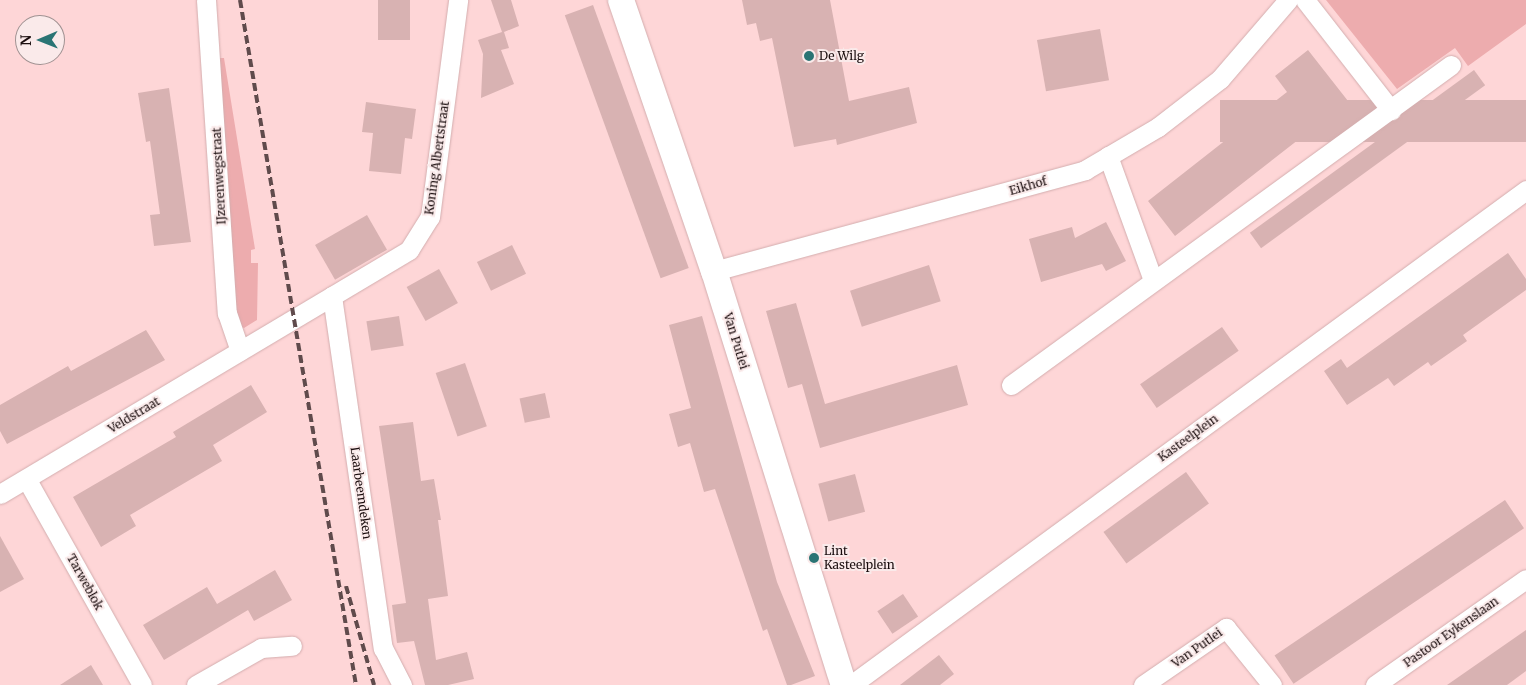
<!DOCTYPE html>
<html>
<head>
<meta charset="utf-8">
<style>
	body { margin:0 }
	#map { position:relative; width:1526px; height:685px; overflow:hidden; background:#fed6d7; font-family:Merriweather,serif }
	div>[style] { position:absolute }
	.green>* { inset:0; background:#edacae }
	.building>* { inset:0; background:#d8b2b2; transform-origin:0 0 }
	.roads { filter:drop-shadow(0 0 1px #d3adae) drop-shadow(0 0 1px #d3adae) }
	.street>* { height:19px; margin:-9.5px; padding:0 9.5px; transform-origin:9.5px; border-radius:9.5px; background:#fff }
	.secondary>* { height:26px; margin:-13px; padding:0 13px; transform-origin:13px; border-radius:13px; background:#fff }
	.rail>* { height:4px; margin-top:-2px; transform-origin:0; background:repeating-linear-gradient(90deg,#604b4c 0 8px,transparent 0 12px) }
	.dots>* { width:14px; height:14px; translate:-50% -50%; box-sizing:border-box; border:2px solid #faeaea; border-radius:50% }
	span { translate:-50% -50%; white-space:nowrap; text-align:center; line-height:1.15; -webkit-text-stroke:4px #faeaea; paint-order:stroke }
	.poi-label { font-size:12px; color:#1a0d0e }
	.left { translate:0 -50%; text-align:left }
	.street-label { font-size:12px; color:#1a0d0e }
	.north { position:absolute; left:15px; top:15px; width:50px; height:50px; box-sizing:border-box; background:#faeaea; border:1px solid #a09292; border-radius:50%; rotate:269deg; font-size:14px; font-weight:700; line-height:20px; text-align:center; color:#1a0d0e }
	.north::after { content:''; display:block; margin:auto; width:18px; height:22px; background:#2a7474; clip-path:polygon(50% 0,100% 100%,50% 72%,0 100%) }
</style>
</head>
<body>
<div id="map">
	<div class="green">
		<div style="clip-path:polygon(1326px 0,1526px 0,1526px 24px,1468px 66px,1455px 48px,1397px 89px)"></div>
		<div style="clip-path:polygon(217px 58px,224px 58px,255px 249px,251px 250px,251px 263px,258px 263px,257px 320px,244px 328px,235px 324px)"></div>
	</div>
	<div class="building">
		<div style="left:378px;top:0;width:32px;height:40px"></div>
		<div style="clip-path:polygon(491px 0,511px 0,519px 26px,504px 32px,509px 48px,501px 50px,514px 84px,481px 98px,483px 54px,478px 40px,502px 32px)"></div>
		<div style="clip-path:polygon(742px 0,830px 0,849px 101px,909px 87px,917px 123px,837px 145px,836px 139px,794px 147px,772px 38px,760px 41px,756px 23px,747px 25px)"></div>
		<div style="left:593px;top:5px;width:280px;height:30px;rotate:70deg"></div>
		<div style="left:1100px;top:29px;width:52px;height:64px;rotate:80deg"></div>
		<div style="clip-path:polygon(1308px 50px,1348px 101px,1175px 236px,1148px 201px,1287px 92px,1275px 76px)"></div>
		<div style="left:1474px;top:70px;width:19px;height:277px;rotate:54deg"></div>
		<div style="clip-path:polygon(169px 88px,191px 242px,154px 246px,150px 215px,160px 214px,150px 141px,146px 142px,138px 93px)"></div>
		<div style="left:1526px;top:100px;width:42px;height:306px;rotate:90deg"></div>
		<div style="clip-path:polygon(366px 102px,416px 109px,412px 139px,405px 138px,401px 174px,369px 171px,373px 133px,362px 132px)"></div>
		<div style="left:367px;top:215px;width:40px;height:60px;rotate:60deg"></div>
		<div style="clip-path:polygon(1106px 222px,1126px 261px,1106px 271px,1102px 264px,1041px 282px,1029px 239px,1072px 227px,1075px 238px)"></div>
		<div style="left:512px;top:245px;width:32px;height:39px;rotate:64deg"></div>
		<div style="clip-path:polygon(1508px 253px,1526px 279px,1526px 290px,1463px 335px,1467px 341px,1431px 366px,1428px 362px,1394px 386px,1388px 378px,1347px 405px,1324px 371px,1341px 359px,1347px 368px)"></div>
		<div style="left:929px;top:265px;width:38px;height:83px;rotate:72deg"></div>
		<div style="left:439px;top:269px;width:39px;height:37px;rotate:61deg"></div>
		<div style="clip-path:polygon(796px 303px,825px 404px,957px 365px,968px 405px,820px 448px,802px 384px,788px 388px,766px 311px)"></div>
		<div style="left:399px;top:316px;width:30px;height:33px;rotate:81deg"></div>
		<div style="clip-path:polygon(702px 316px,777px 582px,815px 676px,791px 685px,787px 685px,767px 629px,763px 631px,715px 489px,704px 492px,690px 443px,678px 447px,669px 414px,691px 408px,669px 325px)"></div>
		<div style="left:1222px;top:327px;width:29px;height:100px;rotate:55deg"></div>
		<div style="clip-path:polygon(146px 330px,165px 360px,7px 444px,0 431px,0 405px,68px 366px,71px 371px)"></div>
		<div style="left:465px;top:363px;width:67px;height:31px;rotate:71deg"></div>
		<div style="clip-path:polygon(251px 385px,267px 412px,213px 445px,222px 461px,130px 515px,136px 526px,101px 547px,73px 497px,176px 437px,173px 432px)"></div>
		<div style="left:545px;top:393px;width:25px;height:26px;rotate:78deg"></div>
		<div style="clip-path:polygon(413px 422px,421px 481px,434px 479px,441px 520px,438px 520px,448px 596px,428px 599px,436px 660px,467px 652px,474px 679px,448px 685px,425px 685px,414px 641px,397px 643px,392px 605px,406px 603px,379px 426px)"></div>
		<div style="left:1186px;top:472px;width:39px;height:102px;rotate:54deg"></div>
		<div style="left:855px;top:474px;width:39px;height:38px;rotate:75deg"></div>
		<div style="left:1505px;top:500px;width:34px;height:278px;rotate:56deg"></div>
		<div style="clip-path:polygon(0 536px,24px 579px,0 592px)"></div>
		<div style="clip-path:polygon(275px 570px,292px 600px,254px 621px,248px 610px,164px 660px,143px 625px,207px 587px,217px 604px)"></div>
		<div style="left:903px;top:594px;width:27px;height:31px;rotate:56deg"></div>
		<div style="clip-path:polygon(1526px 630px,1526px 671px,1507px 685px,1447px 685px)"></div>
		<div style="clip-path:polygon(939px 655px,954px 674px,940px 685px,900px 685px)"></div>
		<div style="clip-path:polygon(91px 665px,103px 685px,60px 685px)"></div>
	</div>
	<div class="roads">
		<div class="street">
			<div style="left:206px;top:0;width:314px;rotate:86.2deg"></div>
			<div style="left:227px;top:313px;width:40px;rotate:71.1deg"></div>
			<div style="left:1305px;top:0;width:140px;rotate:52deg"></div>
			<div style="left:1108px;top:156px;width:132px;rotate:70.1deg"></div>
			<div style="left:714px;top:271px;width:385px;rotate:-15.2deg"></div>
			<div style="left:1085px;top:170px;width:85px;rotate:-30.5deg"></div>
			<div style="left:1158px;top:127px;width:78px;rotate:-37.7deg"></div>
			<div style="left:1220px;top:79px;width:104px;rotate:-49.3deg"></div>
			<div style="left:332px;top:296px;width:356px;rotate:81.8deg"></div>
			<div style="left:383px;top:648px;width:42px;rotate:62.8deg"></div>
			<div style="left:1011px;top:385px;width:544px;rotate:-36.03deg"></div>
			<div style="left:27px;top:480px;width:235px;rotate:60.7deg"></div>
			<div style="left:0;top:494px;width:476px;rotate:-30.8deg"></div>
			<div style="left:409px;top:250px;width:39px;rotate:-58deg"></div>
			<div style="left:430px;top:217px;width:219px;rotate:-82.6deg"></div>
			<div style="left:196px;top:685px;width:75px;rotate:-29.6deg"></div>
			<div style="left:261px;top:648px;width:31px;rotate:-4deg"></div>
			<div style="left:851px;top:685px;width:837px;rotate:-36.25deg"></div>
			<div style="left:1143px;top:685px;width:101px;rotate:-34.5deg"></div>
			<div style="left:1226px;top:628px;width:73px;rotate:51.1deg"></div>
			<div style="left:1375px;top:685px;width:184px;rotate:-35.1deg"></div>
		</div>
		<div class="secondary">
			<div style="left:621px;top:0;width:287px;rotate:71.1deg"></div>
			<div style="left:714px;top:271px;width:434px;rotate:72.6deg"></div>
		</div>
	</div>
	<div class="rail">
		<div style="left:240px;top:0;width:695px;rotate:80.39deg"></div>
		<div style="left:346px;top:586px;width:103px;rotate:74.2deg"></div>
	</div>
	<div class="dots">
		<div style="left:809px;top:56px;background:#2a7474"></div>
		<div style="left:814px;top:558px;background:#2a7474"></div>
	</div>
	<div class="poi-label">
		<span class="left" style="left:819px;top:56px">De Wilg</span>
		<span class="left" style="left:824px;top:558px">Lint<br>Kasteelplein</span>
	</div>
	<div class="street-label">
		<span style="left:437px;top:158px;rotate:-82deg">Koning Albertstraat</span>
		<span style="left:219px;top:176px;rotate:-93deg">IJzerenwegstraat</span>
		<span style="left:1028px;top:186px;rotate:-16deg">Eikhof</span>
		<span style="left:736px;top:341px;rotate:73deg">Van Putlei</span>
		<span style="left:134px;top:415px;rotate:-31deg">Veldstraat</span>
		<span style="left:1188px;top:438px;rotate:-36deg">Kasteelplein</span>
		<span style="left:361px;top:493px;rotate:82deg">Laarbeemdeken</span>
		<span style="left:85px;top:582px;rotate:61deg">Tarweblok</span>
		<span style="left:1451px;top:632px;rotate:-35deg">Pastoor Eykenslaan</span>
		<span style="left:1197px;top:648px;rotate:-35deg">Van Putlei</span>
	</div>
	<div class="north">N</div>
</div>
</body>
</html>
